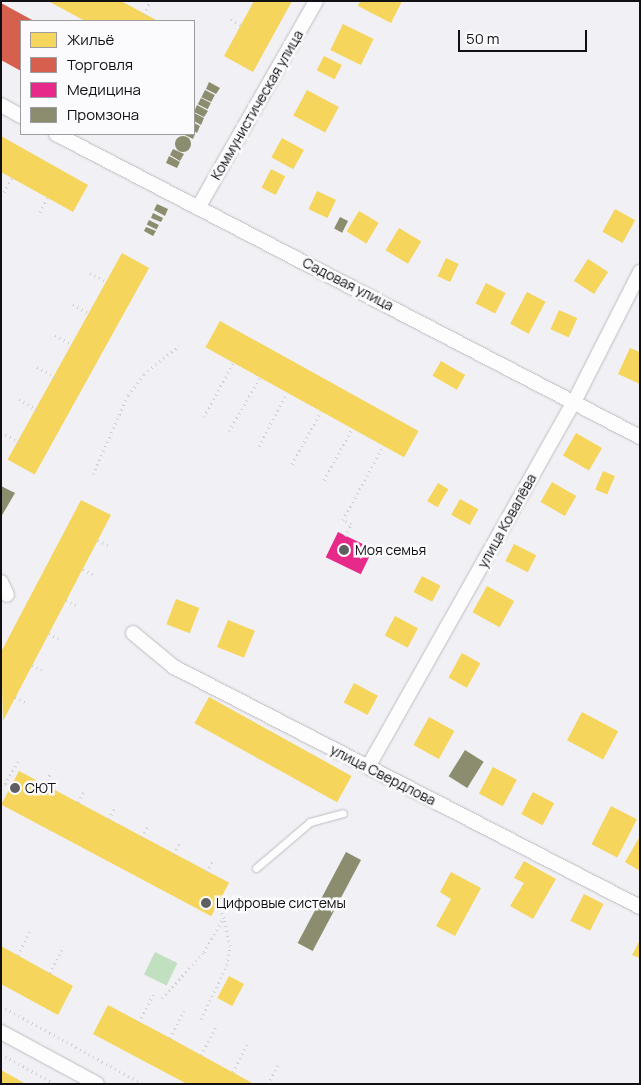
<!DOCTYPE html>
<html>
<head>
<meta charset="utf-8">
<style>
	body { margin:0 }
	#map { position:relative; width:641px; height:1085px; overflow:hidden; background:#f0f0f5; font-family:Manrope,sans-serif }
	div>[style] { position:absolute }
	.green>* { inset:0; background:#c0e0bf; transform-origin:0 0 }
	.homes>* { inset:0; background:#f6d55c; transform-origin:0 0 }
	.shops>* { inset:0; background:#d6604d }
	.health>* { inset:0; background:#e7298a; transform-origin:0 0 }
	.industry>* { inset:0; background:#8c8c6e; transform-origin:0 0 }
	.round { border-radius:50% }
	.path>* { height:3px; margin-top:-1.5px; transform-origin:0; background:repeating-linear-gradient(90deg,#cfcfd1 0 1px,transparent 0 5px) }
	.roads { filter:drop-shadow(0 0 1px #bdbdc1) drop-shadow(0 0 1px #bdbdc1) }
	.lane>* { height:7px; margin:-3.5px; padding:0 3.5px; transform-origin:3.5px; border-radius:3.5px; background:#fdfdfe }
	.street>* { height:14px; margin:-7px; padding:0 7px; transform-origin:7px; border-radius:7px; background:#fdfdfe }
	.dots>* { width:14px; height:14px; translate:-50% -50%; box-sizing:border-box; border:2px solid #fbfbfd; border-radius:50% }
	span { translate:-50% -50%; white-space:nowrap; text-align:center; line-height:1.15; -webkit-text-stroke:5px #fbfbfd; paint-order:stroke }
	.street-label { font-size:14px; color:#101014 }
	.poi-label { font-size:14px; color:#101014 }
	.left { translate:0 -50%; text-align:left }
	.frame { position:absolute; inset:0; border:2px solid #101014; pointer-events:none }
	.legend { position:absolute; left:20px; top:20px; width:175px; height:115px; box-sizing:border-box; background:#fbfbfd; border:1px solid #9d9da0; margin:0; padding:6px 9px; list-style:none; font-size:15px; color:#101014 }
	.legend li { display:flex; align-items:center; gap:10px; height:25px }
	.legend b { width:25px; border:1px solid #9d9da0 }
	.scale { position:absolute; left:458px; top:30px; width:129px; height:22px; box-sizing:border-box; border:2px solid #101014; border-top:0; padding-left:6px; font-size:15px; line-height:18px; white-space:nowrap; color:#101014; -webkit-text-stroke:4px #fbfbfd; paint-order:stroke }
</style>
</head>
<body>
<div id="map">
	<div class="green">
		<div style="left:155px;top:952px;width:25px;height:25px;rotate:26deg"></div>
	</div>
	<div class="homes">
		<div style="clip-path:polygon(48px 1px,121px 1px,158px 21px,85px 21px)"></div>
		<div style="clip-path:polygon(254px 1px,292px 1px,253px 72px,224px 56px)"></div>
		<div style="clip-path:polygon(360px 1px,402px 1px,391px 23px,358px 6px)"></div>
		<div style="left:343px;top:24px;width:34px;height:29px;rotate:26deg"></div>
		<div style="left:324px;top:56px;width:20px;height:16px;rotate:27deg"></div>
		<div style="left:307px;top:90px;width:36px;height:29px;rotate:28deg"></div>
		<div style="clip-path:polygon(1px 136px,88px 185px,73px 212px,1px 172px)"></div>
		<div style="left:282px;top:138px;width:25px;height:22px;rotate:29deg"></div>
		<div style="left:271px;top:169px;width:16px;height:21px;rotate:27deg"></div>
		<div style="left:317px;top:191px;width:21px;height:20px;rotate:25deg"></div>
		<div style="left:615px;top:209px;width:23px;height:26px;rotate:29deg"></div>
		<div style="left:359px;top:211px;width:23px;height:24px;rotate:31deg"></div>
		<div style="left:399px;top:228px;width:26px;height:26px;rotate:31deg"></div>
		<div style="left:122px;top:253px;width:31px;height:236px;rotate:29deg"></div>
		<div style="left:446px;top:258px;width:14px;height:20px;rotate:25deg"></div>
		<div style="left:588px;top:259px;width:24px;height:26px;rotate:33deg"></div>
		<div style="left:486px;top:283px;width:22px;height:23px;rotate:27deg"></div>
		<div style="left:527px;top:292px;width:21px;height:36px;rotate:28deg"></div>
		<div style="left:559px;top:310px;width:20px;height:21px;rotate:24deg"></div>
		<div style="left:220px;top:321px;width:227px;height:30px;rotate:29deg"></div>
		<div style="clip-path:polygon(630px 348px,640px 352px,640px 384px,618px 374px)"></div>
		<div style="left:441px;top:361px;width:28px;height:17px;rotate:30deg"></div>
		<div style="left:576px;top:433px;width:30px;height:26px;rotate:30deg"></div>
		<div style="left:603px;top:471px;width:13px;height:20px;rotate:23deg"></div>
		<div style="left:552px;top:482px;width:28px;height:23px;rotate:30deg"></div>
		<div style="left:438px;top:483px;width:12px;height:21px;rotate:31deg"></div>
		<div style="left:460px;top:499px;width:21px;height:18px;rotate:29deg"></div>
		<div style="clip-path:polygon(81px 500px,111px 515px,3px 721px,1px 652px)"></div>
		<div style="left:514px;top:544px;width:25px;height:19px;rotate:27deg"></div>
		<div style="left:422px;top:576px;width:21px;height:18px;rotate:28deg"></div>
		<div style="left:487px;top:586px;width:31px;height:30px;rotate:29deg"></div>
		<div style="left:176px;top:599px;width:25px;height:27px;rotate:21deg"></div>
		<div style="left:395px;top:616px;width:26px;height:22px;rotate:28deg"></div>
		<div style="left:228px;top:620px;width:29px;height:29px;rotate:22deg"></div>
		<div style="left:462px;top:653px;width:21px;height:28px;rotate:29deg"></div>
		<div style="left:354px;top:683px;width:27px;height:22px;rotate:28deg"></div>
		<div style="left:209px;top:697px;width:163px;height:30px;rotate:29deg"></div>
		<div style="left:582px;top:712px;width:41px;height:32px;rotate:28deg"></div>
		<div style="left:429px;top:717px;width:29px;height:32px;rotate:29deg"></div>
		<div style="left:493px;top:767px;width:27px;height:30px;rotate:28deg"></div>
		<div style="left:19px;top:771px;width:238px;height:38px;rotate:28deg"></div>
		<div style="left:533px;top:792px;width:24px;height:25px;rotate:28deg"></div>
		<div style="left:611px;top:806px;width:29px;height:43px;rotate:27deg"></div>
		<div style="clip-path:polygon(640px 836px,640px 871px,625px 862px)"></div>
		<div style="clip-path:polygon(524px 861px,556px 879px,533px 919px,510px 906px,524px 883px,514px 878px)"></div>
		<div style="clip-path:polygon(451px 872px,481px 888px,455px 936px,436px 926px,451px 899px,440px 892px)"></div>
		<div style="left:584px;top:894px;width:22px;height:30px;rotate:27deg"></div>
		<div style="clip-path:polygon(640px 940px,640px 958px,632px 955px)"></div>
		<div style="clip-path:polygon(1px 946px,73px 986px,58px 1015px,1px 984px)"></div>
		<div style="left:229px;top:976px;width:17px;height:25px;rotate:28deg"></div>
		<div style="clip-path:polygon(108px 1005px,170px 1038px,254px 1084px,187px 1084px,93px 1034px)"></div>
		<div style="clip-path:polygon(1px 1070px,26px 1084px,1px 1084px)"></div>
	</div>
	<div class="shops">
		<div style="clip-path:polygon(1px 3px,34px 21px,21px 21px,21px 71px,1px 60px)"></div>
	</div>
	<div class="health">
		<div style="left:338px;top:532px;width:39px;height:28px;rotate:26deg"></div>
	</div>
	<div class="industry">
		<div style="clip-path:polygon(209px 82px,220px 88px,216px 94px,206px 89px)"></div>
		<div style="left:205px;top:90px;width:11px;height:8px;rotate:27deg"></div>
		<div style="left:201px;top:98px;width:11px;height:7px;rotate:27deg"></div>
		<div style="clip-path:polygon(197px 105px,208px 111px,204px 117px,194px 112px)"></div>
		<div style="clip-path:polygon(194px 113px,204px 118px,201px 125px,194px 121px)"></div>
		<div style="clip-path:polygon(194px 123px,200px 126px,197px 133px,194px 131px)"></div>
		<div style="clip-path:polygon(183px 134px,195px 134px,193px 139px)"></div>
		<div class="round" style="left:175px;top:136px;width:16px;height:16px"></div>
		<div style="clip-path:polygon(173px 149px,184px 154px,180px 161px,170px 155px)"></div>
		<div style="clip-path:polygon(169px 156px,180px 162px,177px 168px,166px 163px)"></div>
		<div style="clip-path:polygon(157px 204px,168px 209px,165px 216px,154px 210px)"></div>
		<div style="clip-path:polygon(153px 213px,163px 218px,161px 222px,151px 218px)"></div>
		<div style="left:340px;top:217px;width:9px;height:13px;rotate:27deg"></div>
		<div style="left:149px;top:220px;width:11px;height:5px;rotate:27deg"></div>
		<div style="clip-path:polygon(146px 227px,156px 231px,153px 236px,144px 231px)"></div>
		<div style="clip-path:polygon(1px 486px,15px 493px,1px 517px)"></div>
		<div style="left:465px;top:750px;width:22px;height:31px;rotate:32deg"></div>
		<div style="left:346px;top:852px;width:17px;height:103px;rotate:28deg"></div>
	</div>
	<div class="path">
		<div style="left:144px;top:14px;width:14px;rotate:-65deg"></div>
		<div style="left:231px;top:19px;width:12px;rotate:31deg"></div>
		<div style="left:4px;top:192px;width:16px;rotate:-60deg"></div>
		<div style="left:40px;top:212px;width:16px;rotate:-63deg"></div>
		<div style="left:90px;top:273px;width:19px;rotate:28deg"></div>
		<div style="left:73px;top:304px;width:19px;rotate:32deg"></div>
		<div style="left:55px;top:335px;width:20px;rotate:30deg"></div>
		<div style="left:37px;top:367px;width:21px;rotate:29deg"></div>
		<div style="left:19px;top:399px;width:21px;rotate:31deg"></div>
		<div style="left:204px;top:417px;width:61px;rotate:-61.8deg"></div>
		<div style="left:229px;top:431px;width:61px;rotate:-59.7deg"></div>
		<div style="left:1px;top:432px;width:21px;rotate:29deg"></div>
		<div style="left:259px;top:446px;width:60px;rotate:-62.2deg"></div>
		<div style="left:292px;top:464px;width:60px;rotate:-60.9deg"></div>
		<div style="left:93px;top:474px;width:86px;rotate:-66.1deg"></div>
		<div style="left:128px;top:395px;width:26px;rotate:-53deg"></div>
		<div style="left:144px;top:374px;width:45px;rotate:-38.7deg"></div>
		<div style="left:324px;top:480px;width:58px;rotate:-61.2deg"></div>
		<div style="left:345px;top:536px;width:13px;rotate:-63deg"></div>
		<div style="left:351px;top:524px;width:9px;rotate:-153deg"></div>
		<div style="left:343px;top:520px;width:84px;rotate:-61.6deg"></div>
		<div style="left:98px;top:540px;width:13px;rotate:29deg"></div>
		<div style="left:83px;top:569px;width:13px;rotate:29deg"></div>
		<div style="left:66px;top:600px;width:13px;rotate:29deg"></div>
		<div style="left:49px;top:633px;width:12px;rotate:31deg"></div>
		<div style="left:32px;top:665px;width:11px;rotate:27deg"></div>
		<div style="left:15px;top:697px;width:11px;rotate:27deg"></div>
		<div style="left:45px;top:785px;width:12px;rotate:-66deg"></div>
		<div style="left:10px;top:787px;width:6px;rotate:-149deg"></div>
		<div style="left:5px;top:784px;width:30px;rotate:-60deg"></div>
		<div style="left:78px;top:802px;width:12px;rotate:-59deg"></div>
		<div style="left:109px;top:819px;width:13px;rotate:-61deg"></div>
		<div style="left:142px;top:837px;width:13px;rotate:-61deg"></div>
		<div style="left:174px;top:854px;width:13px;rotate:-61deg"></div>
		<div style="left:207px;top:872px;width:13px;rotate:-61deg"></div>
		<div style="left:18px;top:955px;width:30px;rotate:-64deg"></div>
		<div style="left:50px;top:973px;width:30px;rotate:-63deg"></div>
		<div style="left:162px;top:998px;width:62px;rotate:-47.6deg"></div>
		<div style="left:204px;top:952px;width:39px;rotate:-60deg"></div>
		<div style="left:224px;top:918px;width:17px;rotate:-115deg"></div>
		<div style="left:1px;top:1006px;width:162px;rotate:28.8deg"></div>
		<div style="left:201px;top:1019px;width:60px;rotate:-64.3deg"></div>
		<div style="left:227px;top:965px;width:19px;rotate:-81deg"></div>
		<div style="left:230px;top:946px;width:29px;rotate:-102deg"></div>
		<div style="left:139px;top:1022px;width:32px;rotate:-62deg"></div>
		<div style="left:170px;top:1038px;width:31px;rotate:-63deg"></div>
		<div style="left:1px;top:1054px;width:62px;rotate:29.1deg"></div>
		<div style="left:201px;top:1055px;width:32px;rotate:-62deg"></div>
		<div style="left:233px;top:1072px;width:31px;rotate:-63deg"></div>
		<div style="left:268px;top:1084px;width:25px;rotate:-63deg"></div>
		<div style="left:311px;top:1084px;width:4px;rotate:-63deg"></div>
	</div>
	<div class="roads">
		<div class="lane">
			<div style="left:256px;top:868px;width:71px;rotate:-40.4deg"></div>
			<div style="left:310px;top:822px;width:34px;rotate:-15deg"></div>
		</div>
		<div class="street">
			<div style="left:1px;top:105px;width:23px;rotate:29deg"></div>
			<div style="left:56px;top:134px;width:658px;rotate:27.42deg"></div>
			<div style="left:198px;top:208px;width:238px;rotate:-60.3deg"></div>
			<div style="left:1px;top:582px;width:14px;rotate:65deg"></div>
			<div style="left:133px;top:633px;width:53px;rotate:39.7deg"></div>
			<div style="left:174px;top:667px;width:524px;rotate:27.25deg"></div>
			<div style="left:368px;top:767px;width:419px;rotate:-60.6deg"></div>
			<div style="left:574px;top:402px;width:146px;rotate:-63.1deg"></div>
			<div style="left:1px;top:1032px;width:109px;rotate:28.4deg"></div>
		</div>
	</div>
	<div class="dots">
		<div style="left:344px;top:550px;background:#5e5e63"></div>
		<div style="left:15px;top:788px;background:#5e5e63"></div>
		<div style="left:206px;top:903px;background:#5e5e63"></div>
	</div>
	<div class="street-label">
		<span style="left:257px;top:105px;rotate:-60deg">Коммунистическая улица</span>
		<span style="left:348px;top:284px;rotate:27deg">Садовая улица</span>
		<span style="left:507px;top:521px;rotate:-61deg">улица Ковалёва</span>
		<span style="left:383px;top:775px;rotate:27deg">улица Свердлова</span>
	</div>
	<div class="poi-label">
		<span class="left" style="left:355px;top:550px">Моя семья</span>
		<span class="left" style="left:25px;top:788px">СЮТ</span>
		<span class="left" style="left:216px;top:903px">Цифровые системы</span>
	</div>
	<div class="frame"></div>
	<ul class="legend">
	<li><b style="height:14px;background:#f6d55c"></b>Жильё</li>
	<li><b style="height:14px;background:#d6604d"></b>Торговля</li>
	<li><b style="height:14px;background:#e7298a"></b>Медицина</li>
	<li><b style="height:14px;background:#8c8c6e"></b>Промзона</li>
	</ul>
	<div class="scale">50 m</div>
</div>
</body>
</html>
